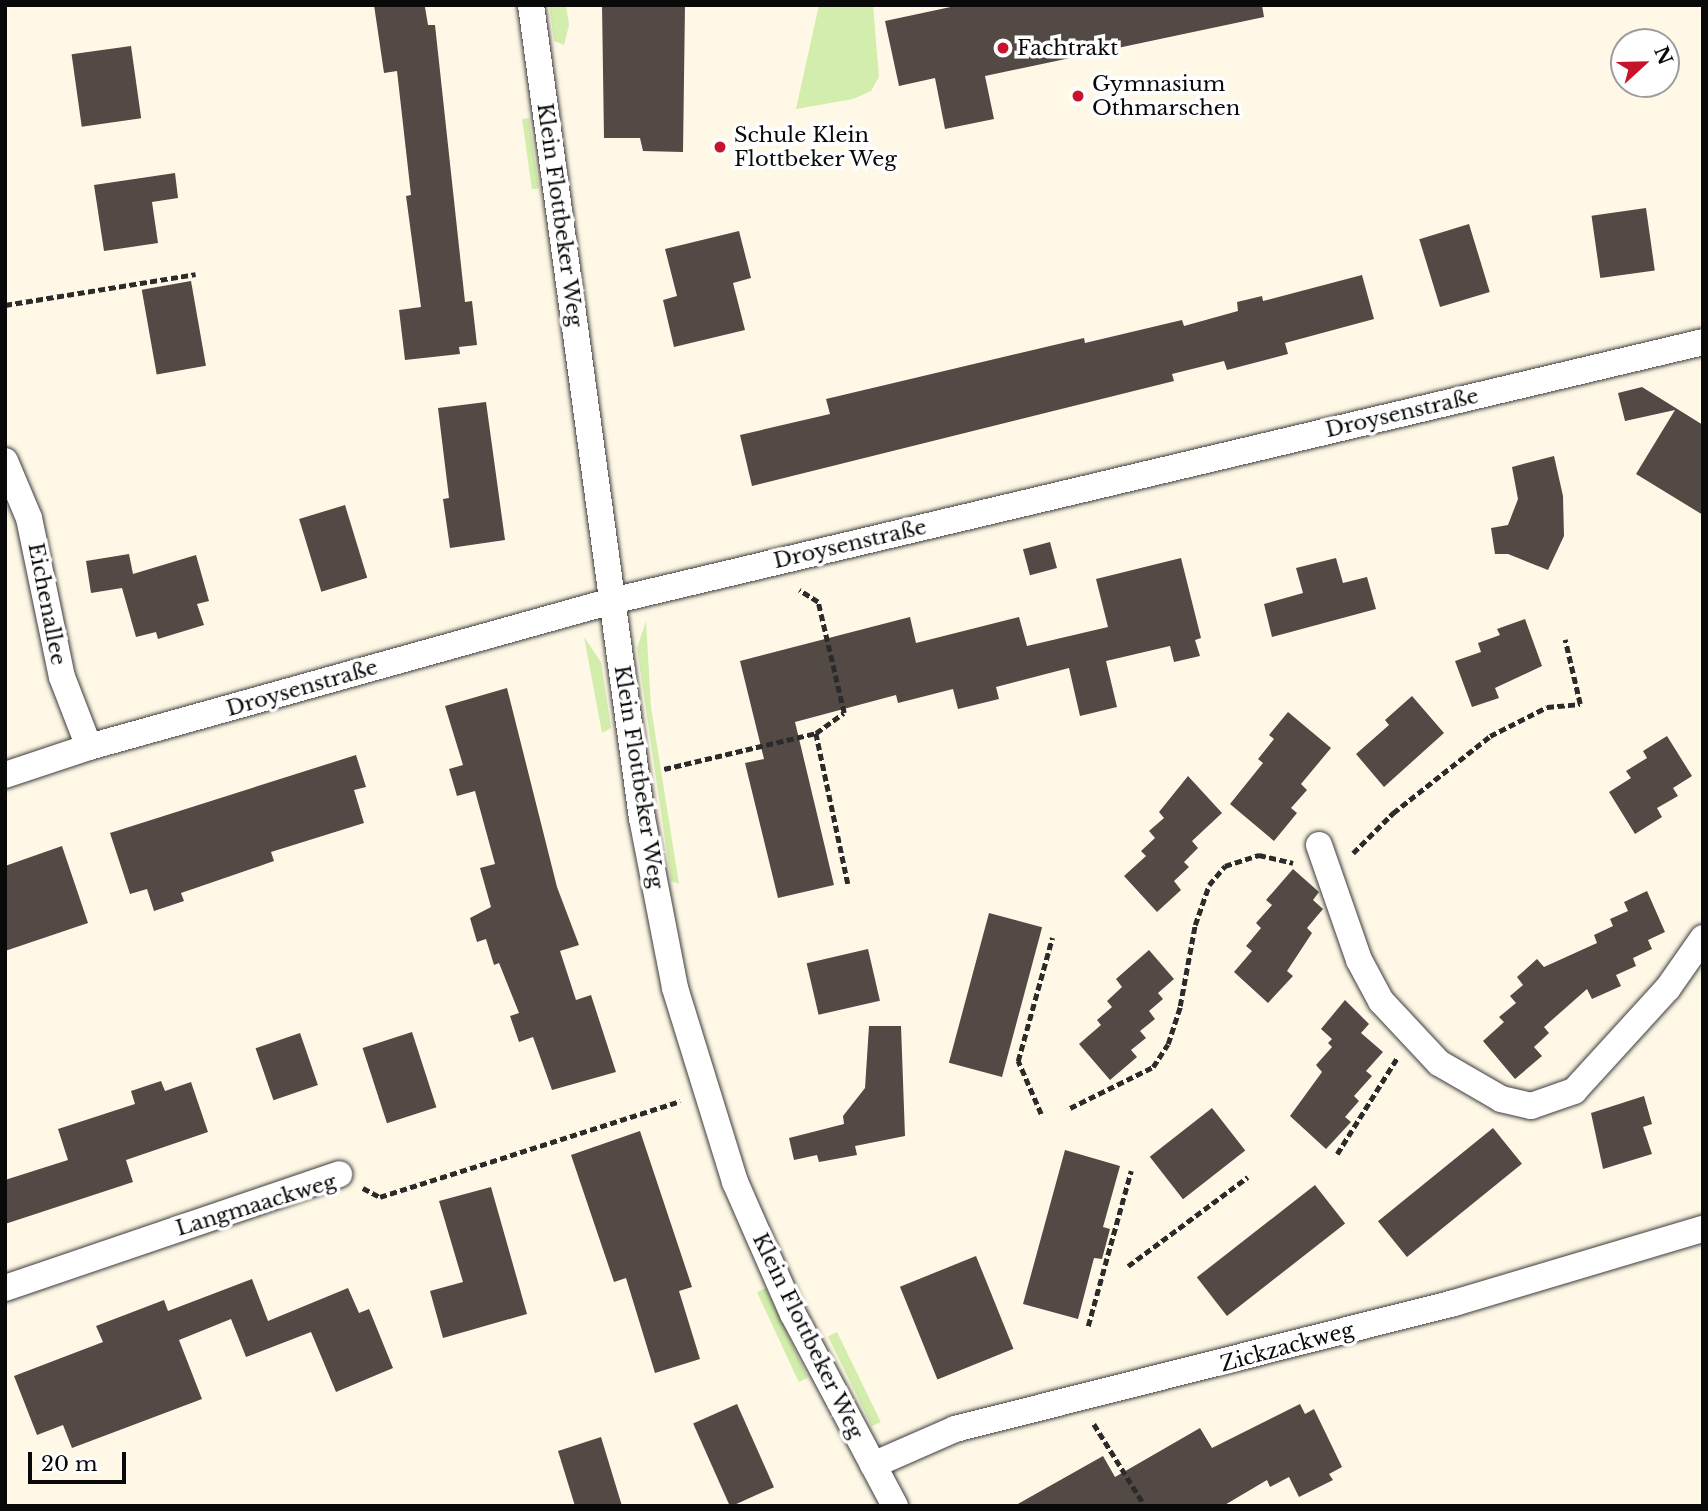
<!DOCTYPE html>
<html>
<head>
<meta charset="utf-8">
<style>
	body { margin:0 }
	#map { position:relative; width:1708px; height:1511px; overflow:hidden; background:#fff8e6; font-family:"Libre Baskerville",serif }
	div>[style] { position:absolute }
	.green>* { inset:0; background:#d2edac; transform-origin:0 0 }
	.building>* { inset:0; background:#534945; transform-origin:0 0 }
	.path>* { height:4.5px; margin-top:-2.25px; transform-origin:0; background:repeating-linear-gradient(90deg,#2b2b2b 0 7px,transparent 0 10.5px) }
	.roads { filter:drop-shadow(0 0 2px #3c3c3c) drop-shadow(0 0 2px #3c3c3c) }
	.minor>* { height:26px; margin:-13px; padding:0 13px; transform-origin:13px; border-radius:13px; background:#fff }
	.dots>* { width:19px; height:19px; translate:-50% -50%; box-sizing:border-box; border:4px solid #fff; border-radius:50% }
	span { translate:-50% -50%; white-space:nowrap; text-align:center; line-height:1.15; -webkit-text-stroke:7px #fff; paint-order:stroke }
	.poi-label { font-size:21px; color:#090909 }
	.left { translate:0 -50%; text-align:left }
	.street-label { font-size:21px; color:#090909 }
	.frame { position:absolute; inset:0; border:7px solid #090909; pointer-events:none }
	.north { position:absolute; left:1610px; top:28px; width:70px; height:70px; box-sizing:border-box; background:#fff; border:2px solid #9d9d9d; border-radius:50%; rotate:68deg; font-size:19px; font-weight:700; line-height:28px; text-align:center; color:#090909 }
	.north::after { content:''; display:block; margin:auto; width:24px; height:32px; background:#c6152a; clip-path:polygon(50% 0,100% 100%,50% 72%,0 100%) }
	.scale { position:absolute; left:28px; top:1452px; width:98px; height:32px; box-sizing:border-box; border:4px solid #090909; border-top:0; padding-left:9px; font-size:21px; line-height:24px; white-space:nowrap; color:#090909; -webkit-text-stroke:5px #fff; paint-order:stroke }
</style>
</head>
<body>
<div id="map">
	<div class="green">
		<div style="clip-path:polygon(549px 5px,566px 5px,569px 25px,564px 45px,554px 41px)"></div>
		<div style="clip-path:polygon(819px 5px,873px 5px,879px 77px,871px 91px,853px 99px,796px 109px)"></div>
		<div style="left:529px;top:118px;width:71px;height:7px;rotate:82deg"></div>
		<div style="clip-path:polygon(646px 621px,651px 707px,679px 884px,671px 881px,637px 648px)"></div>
		<div style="clip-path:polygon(584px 637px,601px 662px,611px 728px,602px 733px)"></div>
		<div style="left:766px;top:1288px;width:99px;height:10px;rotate:65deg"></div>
		<div style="left:837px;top:1332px;width:100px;height:10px;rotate:64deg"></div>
	</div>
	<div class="building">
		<div style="clip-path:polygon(374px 5px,425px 7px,428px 25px,435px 25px,465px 302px,472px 301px,477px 345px,459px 347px,460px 354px,405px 360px,399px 310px,421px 307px,406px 196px,411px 195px,397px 71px,384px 73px)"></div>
		<div style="clip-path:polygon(602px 5px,685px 5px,683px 152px,643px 151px,640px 138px,604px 138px)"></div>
		<div style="clip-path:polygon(960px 5px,1262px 5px,1264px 17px,985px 76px,994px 119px,945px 129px,935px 78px,899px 86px,885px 21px)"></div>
		<div style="left:131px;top:46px;width:73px;height:60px;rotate:82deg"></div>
		<div style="clip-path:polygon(175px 173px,178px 198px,152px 202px,158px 243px,104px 251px,94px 185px)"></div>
		<div style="left:1646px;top:208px;width:63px;height:55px;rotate:82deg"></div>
		<div style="left:1469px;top:224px;width:71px;height:52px;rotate:73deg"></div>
		<div style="clip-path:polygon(739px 231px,751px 278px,733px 283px,745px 330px,674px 347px,663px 300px,677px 296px,665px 249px)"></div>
		<div style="clip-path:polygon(1362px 275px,1374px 319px,1285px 343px,1288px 354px,1227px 370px,1224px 361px,1172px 374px,1174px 381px,752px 486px,740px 435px,830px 414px,826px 399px,1084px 338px,1085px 343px,1182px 320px,1184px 326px,1238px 311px,1237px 302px,1262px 296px,1263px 301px)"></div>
		<div style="left:191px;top:281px;width:86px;height:50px;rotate:80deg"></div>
		<div style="clip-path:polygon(1642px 387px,1703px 425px,1703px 515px,1636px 474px,1675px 410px,1625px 421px,1618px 393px)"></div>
		<div style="clip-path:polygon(486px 402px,505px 540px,450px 548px,443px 499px,449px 498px,438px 408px)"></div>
		<div style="clip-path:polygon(1554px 456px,1563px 496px,1564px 536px,1548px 570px,1508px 554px,1495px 554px,1491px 528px,1508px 525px,1518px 499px,1512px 467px)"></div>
		<div style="left:345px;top:505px;width:76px;height:48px;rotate:73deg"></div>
		<div style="left:1050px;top:542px;width:27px;height:28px;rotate:75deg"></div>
		<div style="clip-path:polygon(129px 554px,133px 574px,196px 555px,209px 601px,197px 604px,204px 625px,158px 639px,156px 632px,136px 637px,122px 588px,91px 593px,86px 561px)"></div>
		<div style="clip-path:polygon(1181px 558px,1201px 638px,1195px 640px,1200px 656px,1174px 662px,1170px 646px,1106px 661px,1117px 707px,1080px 716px,1069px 668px,996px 687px,999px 699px,958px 709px,953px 689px,898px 703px,896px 695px,795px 722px,834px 885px,778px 898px,745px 763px,764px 759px,740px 661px,910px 617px,916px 643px,1019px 617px,1027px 646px,1108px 627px,1096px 579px)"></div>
		<div style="clip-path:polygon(1336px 558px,1343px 583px,1367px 577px,1376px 609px,1272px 637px,1264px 604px,1303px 593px,1296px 568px)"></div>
		<div style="clip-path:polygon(1525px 619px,1542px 666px,1495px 688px,1499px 698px,1472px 707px,1455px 661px,1481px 652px,1478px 643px,1500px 635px,1497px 629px)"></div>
		<div style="clip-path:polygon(507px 688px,557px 887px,579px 945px,560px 951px,576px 1000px,591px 995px,616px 1072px,552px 1090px,533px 1037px,519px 1042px,510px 1016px,519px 1013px,499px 963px,494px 965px,486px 939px,477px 942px,470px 918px,491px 907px,480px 868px,495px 864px,475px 791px,457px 796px,449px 769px,463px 765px,445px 706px)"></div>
		<div style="clip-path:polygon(1412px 696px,1444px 733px,1384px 787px,1356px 754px,1389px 725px,1385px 720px)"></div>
		<div style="clip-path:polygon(1288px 712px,1331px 748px,1301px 784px,1307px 790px,1291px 808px,1297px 813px,1274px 841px,1230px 804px,1263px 763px,1258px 759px,1274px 739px,1269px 735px)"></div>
		<div style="clip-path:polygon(1667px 736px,1692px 776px,1673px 788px,1678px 796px,1657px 808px,1662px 817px,1635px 834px,1609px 792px,1631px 778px,1626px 771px,1647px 758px,1643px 751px)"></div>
		<div style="clip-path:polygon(356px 755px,366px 787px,354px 790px,364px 823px,271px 852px,274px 861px,181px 893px,184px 901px,154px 911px,147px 889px,130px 894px,110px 833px)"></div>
		<div style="clip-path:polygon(1188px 776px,1222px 813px,1192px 841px,1198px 848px,1184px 862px,1189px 867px,1174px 881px,1181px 890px,1157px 912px,1124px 876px,1146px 856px,1141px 851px,1155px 838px,1149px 831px,1164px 818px,1159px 812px)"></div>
		<div style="clip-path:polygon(62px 846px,88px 923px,5px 951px,5px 866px)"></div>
		<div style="clip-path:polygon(1293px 869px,1319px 892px,1313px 900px,1323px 909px,1307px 928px,1312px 933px,1287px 971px,1293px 976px,1268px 1003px,1234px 972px,1252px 951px,1246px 946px,1261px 928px,1256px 923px,1272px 905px,1266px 900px)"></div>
		<div style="clip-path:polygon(1647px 891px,1665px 932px,1648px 940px,1652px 949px,1633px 958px,1636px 966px,1616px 975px,1621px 986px,1592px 999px,1587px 989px,1544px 1027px,1549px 1033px,1534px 1047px,1542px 1056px,1515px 1079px,1483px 1041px,1504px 1022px,1499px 1017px,1516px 1003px,1510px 996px,1523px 985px,1517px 977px,1537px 959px,1544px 967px,1597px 943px,1594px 935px,1613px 926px,1610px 919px,1628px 911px,1624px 902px)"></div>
		<div style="left:989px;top:913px;width:55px;height:155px;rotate:15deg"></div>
		<div style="left:868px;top:949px;width:53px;height:63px;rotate:77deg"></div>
		<div style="clip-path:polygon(1149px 950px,1174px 979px,1158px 993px,1163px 999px,1149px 1011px,1155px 1019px,1140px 1031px,1146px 1038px,1131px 1050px,1137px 1057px,1110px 1080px,1079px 1044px,1101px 1025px,1097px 1020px,1112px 1007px,1107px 1001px,1122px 987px,1116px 979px)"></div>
		<div style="clip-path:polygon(1345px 1000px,1369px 1024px,1361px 1033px,1383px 1052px,1366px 1071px,1372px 1076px,1354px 1096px,1359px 1101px,1345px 1117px,1351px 1122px,1326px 1149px,1290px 1116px,1322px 1072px,1316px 1065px,1332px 1047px,1328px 1043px,1332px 1039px,1321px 1029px)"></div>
		<div style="clip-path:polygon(869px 1026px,901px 1026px,905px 1136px,855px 1146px,857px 1155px,819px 1162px,817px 1155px,794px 1160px,789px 1138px,844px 1124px,843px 1116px,865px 1088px)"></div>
		<div style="left:412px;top:1032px;width:79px;height:52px;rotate:72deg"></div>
		<div style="left:300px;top:1033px;width:55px;height:47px;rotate:71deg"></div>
		<div style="clip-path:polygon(161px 1081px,165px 1091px,191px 1082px,208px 1132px,126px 1160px,133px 1182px,5px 1224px,5px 1180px,68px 1160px,58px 1129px,135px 1104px,131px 1091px)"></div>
		<div style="clip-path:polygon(1644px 1096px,1652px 1124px,1643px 1127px,1652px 1154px,1603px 1169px,1591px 1113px)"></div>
		<div style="left:1212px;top:1108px;width:54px;height:79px;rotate:52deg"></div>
		<div style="left:1493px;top:1128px;width:46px;height:148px;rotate:51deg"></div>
		<div style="clip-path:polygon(640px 1131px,692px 1287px,679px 1291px,700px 1359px,655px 1373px,626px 1278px,614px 1282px,571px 1155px)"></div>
		<div style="clip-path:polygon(1065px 1150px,1120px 1166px,1103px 1227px,1110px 1229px,1102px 1259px,1094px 1258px,1078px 1319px,1023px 1304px)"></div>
		<div style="left:1315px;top:1185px;width:49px;height:150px;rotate:52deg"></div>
		<div style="clip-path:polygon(491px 1187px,527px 1314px,443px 1338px,430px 1291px,463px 1282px,439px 1201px)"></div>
		<div style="left:976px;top:1256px;width:100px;height:82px;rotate:68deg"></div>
		<div style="clip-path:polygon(252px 1279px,268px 1321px,348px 1288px,359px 1313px,369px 1309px,393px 1368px,336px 1392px,311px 1332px,246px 1357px,231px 1319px,179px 1340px,202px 1399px,72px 1448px,63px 1425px,37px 1435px,14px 1376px,103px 1342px,96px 1326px,164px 1300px,168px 1311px)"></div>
		<div style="left:737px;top:1404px;width:91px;height:48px;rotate:66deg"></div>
		<div style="clip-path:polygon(1300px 1404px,1305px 1414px,1314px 1409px,1342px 1467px,1329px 1474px,1333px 1480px,1299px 1497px,1289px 1477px,1270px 1487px,1267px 1480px,1223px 1506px,1014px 1506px,1103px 1456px,1115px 1477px,1200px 1428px,1212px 1448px)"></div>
		<div style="clip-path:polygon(601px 1437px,622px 1506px,575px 1506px,558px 1451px)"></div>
	</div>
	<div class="path">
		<div style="left:5px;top:305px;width:193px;rotate:-9.2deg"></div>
		<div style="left:816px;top:733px;width:154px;rotate:78deg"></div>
		<div style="left:664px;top:769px;width:156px;rotate:-13.3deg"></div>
		<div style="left:816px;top:733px;width:34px;rotate:-36deg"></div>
		<div style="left:844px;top:713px;width:114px;rotate:-103.2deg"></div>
		<div style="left:818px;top:602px;width:22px;rotate:-148deg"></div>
		<div style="left:1353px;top:853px;width:57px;rotate:-45deg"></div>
		<div style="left:1393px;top:813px;width:124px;rotate:-38.4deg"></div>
		<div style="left:1490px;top:736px;width:64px;rotate:-27deg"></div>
		<div style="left:1547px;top:707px;width:33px;rotate:-5deg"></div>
		<div style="left:1580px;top:704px;width:66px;rotate:-103.2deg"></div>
		<div style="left:1070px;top:1108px;width:93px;rotate:-26.3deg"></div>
		<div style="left:1153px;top:1067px;width:27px;rotate:-57deg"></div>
		<div style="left:1168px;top:1044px;width:40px;rotate:-72deg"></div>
		<div style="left:1180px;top:1006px;width:82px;rotate:-79.5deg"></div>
		<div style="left:1195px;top:925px;width:42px;rotate:-70.7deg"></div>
		<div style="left:1209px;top:885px;width:25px;rotate:-50deg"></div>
		<div style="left:1225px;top:866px;width:36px;rotate:-18deg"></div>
		<div style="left:1259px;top:855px;width:35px;rotate:13deg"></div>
		<div style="left:1041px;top:1114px;width:58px;rotate:-113.5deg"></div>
		<div style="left:1018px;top:1061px;width:128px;rotate:-74.5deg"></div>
		<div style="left:1337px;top:1154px;width:113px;rotate:-58deg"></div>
		<div style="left:363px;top:1188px;width:19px;rotate:28deg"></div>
		<div style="left:380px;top:1197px;width:315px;rotate:-17.7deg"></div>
		<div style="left:1128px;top:1266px;width:149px;rotate:-36.6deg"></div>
		<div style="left:1088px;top:1326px;width:161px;rotate:-74.5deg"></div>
		<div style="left:1094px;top:1424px;width:97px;rotate:58.1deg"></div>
	</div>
	<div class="roads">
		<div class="minor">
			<div style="left:531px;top:5px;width:821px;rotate:82.23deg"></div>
			<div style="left:642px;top:818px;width:173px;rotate:79deg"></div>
			<div style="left:675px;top:988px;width:203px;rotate:72.8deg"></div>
			<div style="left:735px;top:1182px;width:144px;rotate:66.3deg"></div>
			<div style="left:793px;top:1314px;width:217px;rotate:62deg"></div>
			<div style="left:5px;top:461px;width:62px;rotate:67.2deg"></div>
			<div style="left:29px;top:518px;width:162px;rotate:78.3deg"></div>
			<div style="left:62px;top:677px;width:75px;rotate:68.9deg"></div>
			<div style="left:5px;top:775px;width:89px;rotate:-18.4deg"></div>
			<div style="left:89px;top:747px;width:543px;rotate:-15.6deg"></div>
			<div style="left:612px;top:601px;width:1121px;rotate:-13.35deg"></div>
			<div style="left:1319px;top:845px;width:122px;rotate:70.8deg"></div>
			<div style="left:1359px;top:960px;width:47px;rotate:61.8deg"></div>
			<div style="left:1381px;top:1001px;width:85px;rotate:46.9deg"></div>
			<div style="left:1439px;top:1063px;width:72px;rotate:30.1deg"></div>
			<div style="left:1501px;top:1099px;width:31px;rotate:13deg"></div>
			<div style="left:1531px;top:1106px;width:46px;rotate:-19.2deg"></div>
			<div style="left:1574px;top:1091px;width:139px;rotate:-47.6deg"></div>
			<div style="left:1668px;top:988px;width:61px;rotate:-55deg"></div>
			<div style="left:5px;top:1288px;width:353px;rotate:-18.8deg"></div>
			<div style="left:873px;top:1465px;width:90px;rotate:-23.7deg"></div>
			<div style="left:955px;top:1429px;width:515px;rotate:-14.17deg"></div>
			<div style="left:1454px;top:1303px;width:260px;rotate:-16.6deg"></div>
		</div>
	</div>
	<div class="dots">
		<div style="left:1003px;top:48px;background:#c6152a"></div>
		<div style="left:1078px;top:96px;background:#c6152a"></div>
		<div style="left:720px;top:147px;background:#c6152a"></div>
	</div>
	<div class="poi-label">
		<span class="left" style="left:1017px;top:48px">Fachtrakt</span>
		<span class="left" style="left:1092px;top:96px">Gymnasium<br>Othmarschen</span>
		<span class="left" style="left:734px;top:147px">Schule Klein<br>Flottbeker Weg</span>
	</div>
	<div class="street-label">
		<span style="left:560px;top:215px;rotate:82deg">Klein Flottbeker Weg</span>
		<span style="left:1402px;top:413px;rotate:-13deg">Droysenstraße</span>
		<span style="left:850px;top:544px;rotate:-13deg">Droysenstraße</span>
		<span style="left:47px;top:604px;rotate:79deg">Eichenallee</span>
		<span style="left:302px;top:688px;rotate:-16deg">Droysenstraße</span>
		<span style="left:639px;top:777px;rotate:81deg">Klein Flottbeker Weg</span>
		<span style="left:256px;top:1205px;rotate:-17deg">Langmaackweg</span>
		<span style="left:808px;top:1336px;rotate:64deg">Klein Flottbeker Weg</span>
		<span style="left:1287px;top:1347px;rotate:-15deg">Zickzackweg</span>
	</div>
	<div class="frame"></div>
	<div class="north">N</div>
	<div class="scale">20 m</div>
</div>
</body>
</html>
